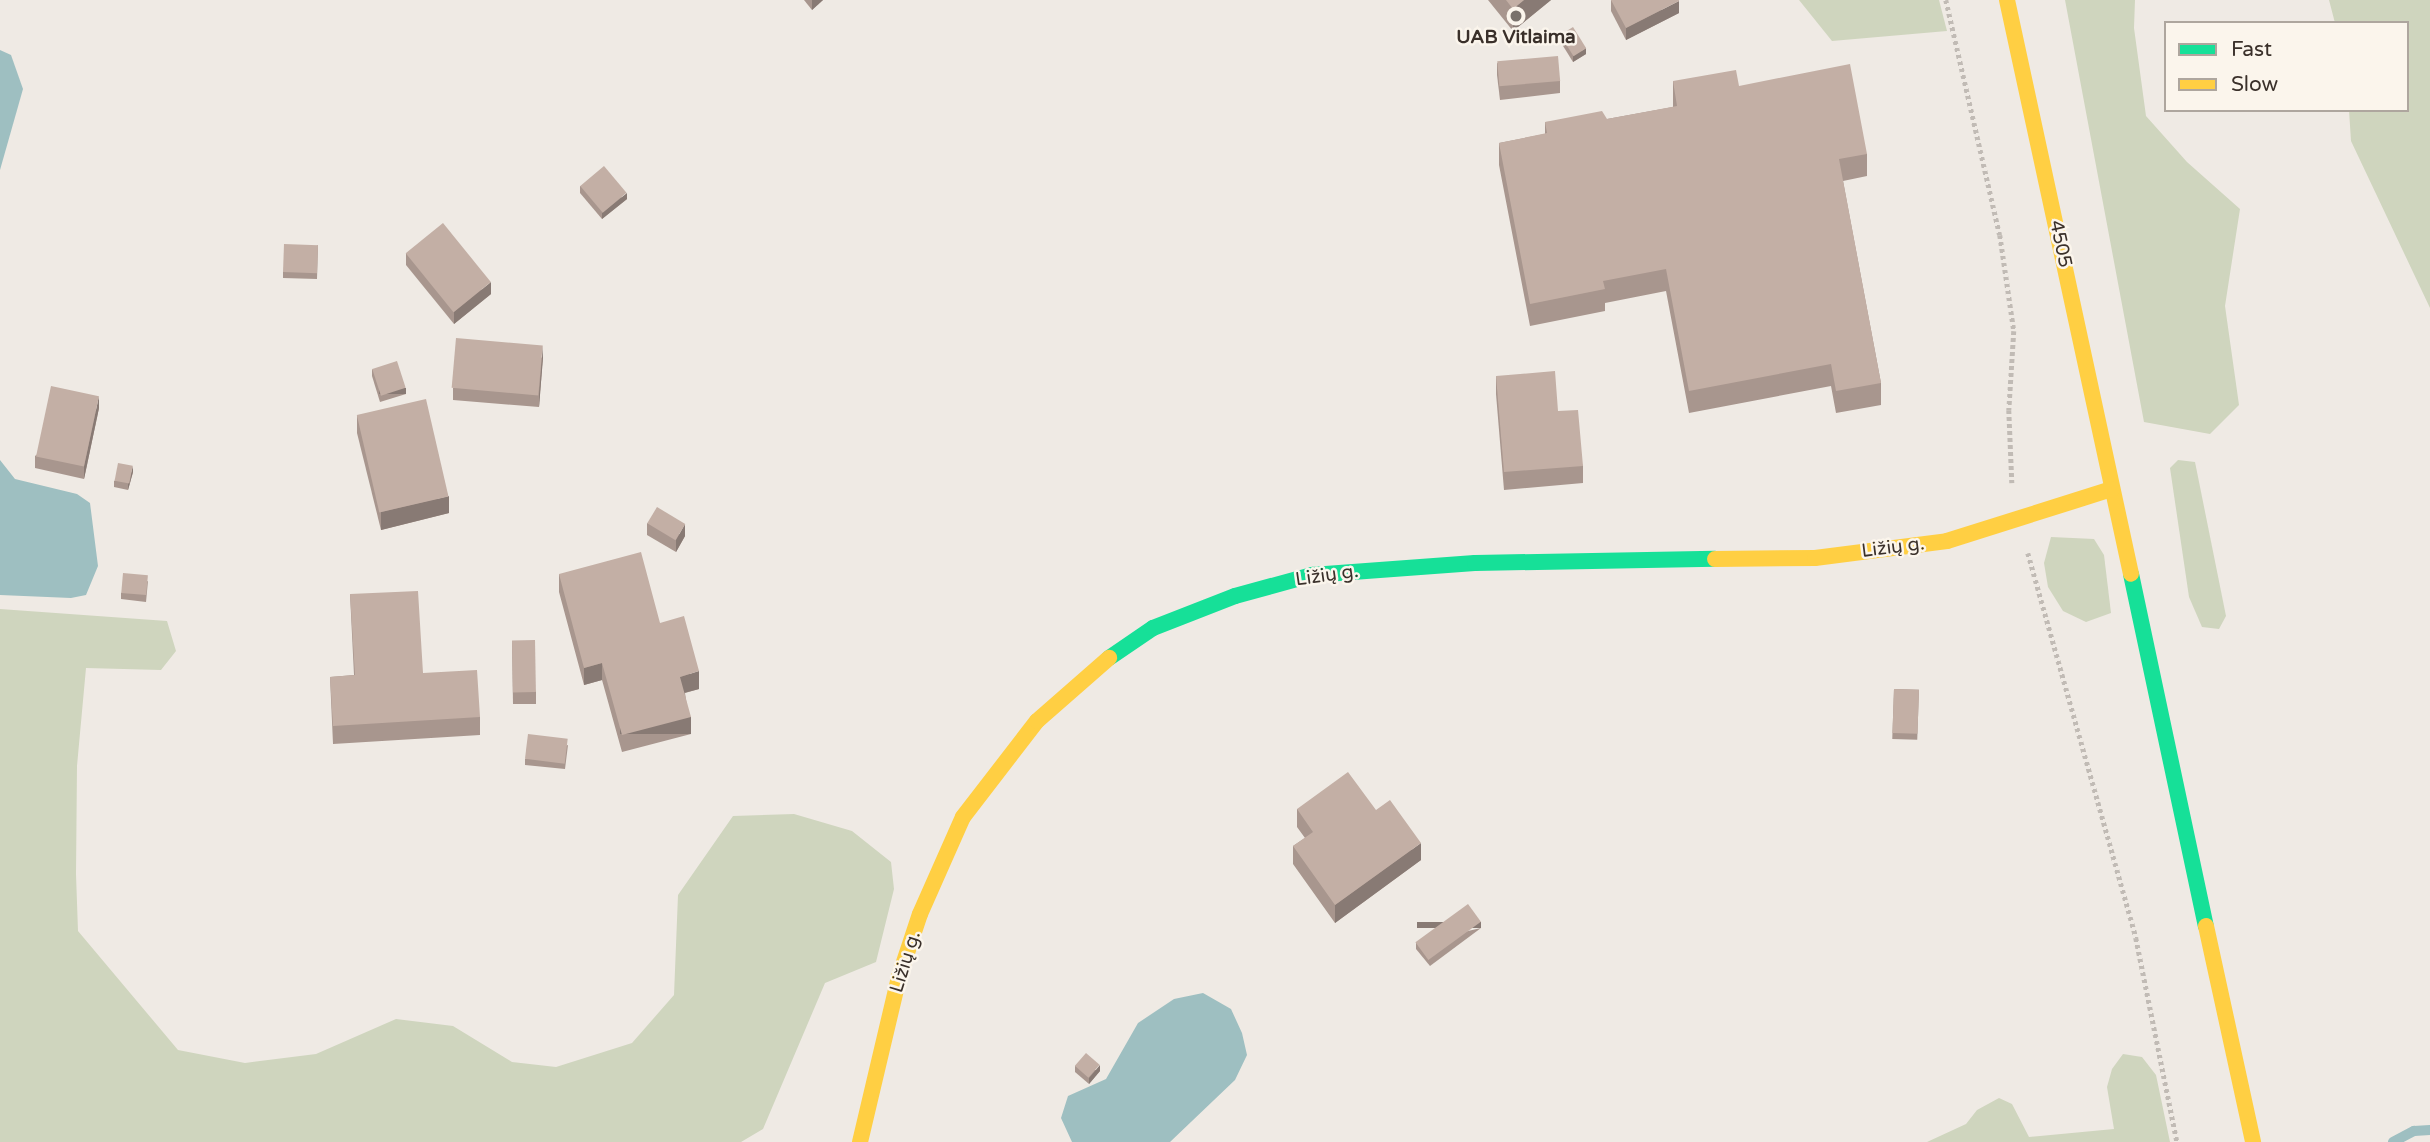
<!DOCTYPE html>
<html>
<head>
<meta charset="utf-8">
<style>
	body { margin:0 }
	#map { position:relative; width:2430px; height:1142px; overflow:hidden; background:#efeae4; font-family:"Varela Round",sans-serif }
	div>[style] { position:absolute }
	.green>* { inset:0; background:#cfd5be }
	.water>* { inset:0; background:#9ebfc1 }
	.stream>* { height:10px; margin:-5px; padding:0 5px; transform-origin:5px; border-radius:5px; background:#9ebfc1 }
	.path>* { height:4.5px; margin-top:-2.25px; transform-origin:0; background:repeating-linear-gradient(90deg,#c1bbb5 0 3.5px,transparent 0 7px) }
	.fast>* { height:16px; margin:-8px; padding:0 8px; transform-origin:8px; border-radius:8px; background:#16e098 }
	.slow>* { height:16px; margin:-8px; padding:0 8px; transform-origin:8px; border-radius:8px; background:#ffcf43 }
	.wall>* { inset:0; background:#a8968e; transform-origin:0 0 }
	.shaded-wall>* { inset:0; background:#887a74; transform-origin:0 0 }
	.building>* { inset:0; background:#c3afa5; transform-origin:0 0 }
	.dots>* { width:19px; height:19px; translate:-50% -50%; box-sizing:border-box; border:4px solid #fbf5ec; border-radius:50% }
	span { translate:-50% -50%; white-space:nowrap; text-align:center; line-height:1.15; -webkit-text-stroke:5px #fbf5ec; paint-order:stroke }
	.poi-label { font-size:19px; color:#3a302a; font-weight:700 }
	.street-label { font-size:19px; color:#3a302a }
	.legend { position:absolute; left:2164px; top:21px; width:245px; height:91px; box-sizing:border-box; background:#fbf5ec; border:2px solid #aea69e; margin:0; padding:9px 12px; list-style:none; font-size:21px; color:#3a302a }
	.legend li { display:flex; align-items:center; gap:14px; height:35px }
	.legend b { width:35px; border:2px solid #aea69e }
</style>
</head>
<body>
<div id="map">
	<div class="green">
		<div style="clip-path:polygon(1799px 0,1939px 0,1947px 31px,1832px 41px)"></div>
		<div style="clip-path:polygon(2065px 0,2135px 0,2134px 28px,2146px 116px,2187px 162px,2240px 209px,2225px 306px,2239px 405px,2210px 434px,2144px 422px)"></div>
		<div style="clip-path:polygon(2329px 0,2430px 0,2430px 308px,2351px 141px,2349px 110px,2407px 110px,2407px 23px,2335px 23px)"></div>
		<div style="clip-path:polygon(2178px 460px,2195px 462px,2226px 616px,2219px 629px,2202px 627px,2189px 597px,2170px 468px)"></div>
		<div style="clip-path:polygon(2051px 537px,2094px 539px,2104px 555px,2111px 613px,2086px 622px,2063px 611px,2048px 587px,2044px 563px)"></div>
		<div style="clip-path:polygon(0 609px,167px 621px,176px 651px,161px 670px,86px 668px,77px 766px,76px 874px,78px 931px,178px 1050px,245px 1063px,316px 1054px,396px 1019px,453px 1026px,512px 1062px,556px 1067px,632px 1043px,674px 995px,678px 895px,733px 816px,794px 814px,852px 831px,891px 862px,894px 889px,876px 962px,825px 983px,763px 1129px,741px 1142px,0 1142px)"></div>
		<div style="clip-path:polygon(2123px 1054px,2142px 1057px,2156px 1075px,2170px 1142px,1927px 1142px,1966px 1124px,1977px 1110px,1999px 1098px,2012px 1104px,2029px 1137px,2114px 1129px,2107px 1087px,2112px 1069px)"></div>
	</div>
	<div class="water">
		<div style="clip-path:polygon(0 50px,11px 55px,23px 89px,0 170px)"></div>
		<div style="clip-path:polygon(0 460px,15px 479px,77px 494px,90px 503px,98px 566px,86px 595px,71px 598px,0 595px)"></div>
		<div style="clip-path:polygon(1203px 993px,1231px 1009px,1242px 1033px,1247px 1055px,1235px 1080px,1170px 1142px,1072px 1142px,1061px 1118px,1068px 1096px,1106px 1079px,1138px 1023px,1174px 999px)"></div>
	</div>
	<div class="stream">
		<div style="left:2393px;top:1142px;width:24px;rotate:-28deg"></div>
		<div style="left:2414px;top:1131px;width:16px;rotate:-4deg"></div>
	</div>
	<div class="path">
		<div style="left:1946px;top:0;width:241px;rotate:77.1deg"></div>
		<div style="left:2000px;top:235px;width:97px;rotate:81.7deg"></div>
		<div style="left:2014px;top:331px;width:79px;rotate:93.6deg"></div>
		<div style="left:2009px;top:410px;width:73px;rotate:87.6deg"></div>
		<div style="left:2028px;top:553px;width:400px;rotate:74.3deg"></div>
		<div style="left:2136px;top:938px;width:208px;rotate:78.6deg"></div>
	</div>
	<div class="fast">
		<div style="left:2131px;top:574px;width:360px;rotate:78deg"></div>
		<div style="left:1109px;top:658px;width:53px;rotate:-34.3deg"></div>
		<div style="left:1153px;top:628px;width:88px;rotate:-21.3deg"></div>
		<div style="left:1235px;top:596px;width:80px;rotate:-15.3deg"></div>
		<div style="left:1312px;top:575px;width:163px;rotate:-4.2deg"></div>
		<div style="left:1475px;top:563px;width:240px;rotate:-1deg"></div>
	</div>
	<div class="slow">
		<div style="left:2007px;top:0;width:587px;rotate:77.81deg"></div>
		<div style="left:1715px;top:559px;width:100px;rotate:-0.6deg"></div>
		<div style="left:1815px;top:558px;width:133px;rotate:-7.3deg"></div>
		<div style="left:1947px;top:541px;width:173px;rotate:-17.5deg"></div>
		<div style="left:2206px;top:926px;width:221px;rotate:77.7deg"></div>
		<div style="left:860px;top:1142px;width:170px;rotate:-76.7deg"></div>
		<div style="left:899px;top:977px;width:66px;rotate:-71.6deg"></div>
		<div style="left:920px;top:914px;width:106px;rotate:-66.1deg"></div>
		<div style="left:963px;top:817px;width:121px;rotate:-52.4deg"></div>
		<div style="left:1037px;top:721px;width:96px;rotate:-41.2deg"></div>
	</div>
	<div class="wall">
		<div style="clip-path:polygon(804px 0,823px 0,812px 10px)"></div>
		<div style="clip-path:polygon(1488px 0,1551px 0,1513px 31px)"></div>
		<div style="clip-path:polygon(1611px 0,1679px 13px,1626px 40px,1611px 11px)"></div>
		<div style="clip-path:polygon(1560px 34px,1586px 54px,1573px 62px,1560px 41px)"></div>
		<div style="clip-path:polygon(1497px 63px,1560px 81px,1560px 93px,1500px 100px,1497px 75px)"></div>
		<div style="clip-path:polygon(1673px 81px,1739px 86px,1867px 154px,1867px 176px,1843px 181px,1881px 383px,1881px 405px,1836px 413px,1831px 386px,1689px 413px,1666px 291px,1605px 303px,1605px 311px,1530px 326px,1499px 165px,1499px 143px,1545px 134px,1545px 122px,1607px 119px,1673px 107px)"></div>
		<div style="clip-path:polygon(580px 186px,627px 199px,602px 219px,580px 193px)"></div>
		<div style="clip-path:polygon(318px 245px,317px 279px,283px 278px,283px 272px)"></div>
		<div style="clip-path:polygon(406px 253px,491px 294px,454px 324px,406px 265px)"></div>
		<div style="clip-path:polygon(543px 357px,539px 407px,453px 400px,453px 388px)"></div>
		<div style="clip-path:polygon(372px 369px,406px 394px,380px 402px,372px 376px)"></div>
		<div style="clip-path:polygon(1496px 376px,1558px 411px,1583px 466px,1583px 483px,1504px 490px,1496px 394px)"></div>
		<div style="clip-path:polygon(99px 408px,84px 479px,35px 468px,35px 456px)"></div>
		<div style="clip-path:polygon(357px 415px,449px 513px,381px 530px,357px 433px)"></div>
		<div style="clip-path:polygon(133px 472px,128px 490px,114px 487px,114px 481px)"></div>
		<div style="clip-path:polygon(647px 523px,685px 536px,676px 552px,647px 535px)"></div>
		<div style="clip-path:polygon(559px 574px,660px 623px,699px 689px,685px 693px,691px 734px,622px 752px,602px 680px,584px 685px,559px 592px)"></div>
		<div style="clip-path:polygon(148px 581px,146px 602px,121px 599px,121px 593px)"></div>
		<div style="clip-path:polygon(350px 594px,423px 673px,480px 717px,480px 735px,333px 744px,330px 677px,354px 675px)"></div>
		<div style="clip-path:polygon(512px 641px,536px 692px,536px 704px,513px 704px)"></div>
		<div style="left:1894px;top:689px;width:25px;height:50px;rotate:2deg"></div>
		<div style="clip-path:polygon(568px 745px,565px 769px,525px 765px,525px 759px)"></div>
		<div style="clip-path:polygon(1297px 809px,1376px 810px,1421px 860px,1335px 923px,1293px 864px,1293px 846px,1305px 838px,1297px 827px)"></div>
		<div style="clip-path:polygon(1481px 928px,1430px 966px,1416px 949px,1416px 943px)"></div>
		<div style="clip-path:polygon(1075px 1066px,1100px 1071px,1089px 1084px,1075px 1072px)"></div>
	</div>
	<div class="shaded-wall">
		<div style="clip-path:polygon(812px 0,823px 0,812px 10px)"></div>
		<div style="clip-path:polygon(1524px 0,1551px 0,1513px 31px,1513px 9px)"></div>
		<div style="clip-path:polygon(1679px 1px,1679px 13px,1626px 40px,1626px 28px)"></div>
		<div style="clip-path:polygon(1586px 48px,1586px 54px,1573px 62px,1573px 56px)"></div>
		<div style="clip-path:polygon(627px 193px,627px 199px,602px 219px,602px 213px)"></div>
		<div style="clip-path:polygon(491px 282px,491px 294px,454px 324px,454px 312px)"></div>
		<div style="clip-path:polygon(543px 345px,543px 357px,539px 407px,539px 395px)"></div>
		<div style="left:406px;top:388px;width:6px;height:27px;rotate:90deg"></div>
		<div style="clip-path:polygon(99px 396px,99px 408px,84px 479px,84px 466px)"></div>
		<div style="clip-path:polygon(133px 466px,133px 472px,128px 490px,128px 484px)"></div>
		<div style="clip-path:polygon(449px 496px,449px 513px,381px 530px,381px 512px)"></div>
		<div style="clip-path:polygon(685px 524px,685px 536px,676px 552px,676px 540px)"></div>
		<div style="clip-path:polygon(602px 663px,602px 680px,584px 685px,584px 668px)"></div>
		<div style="clip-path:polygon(699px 671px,699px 689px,680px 694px,680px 677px)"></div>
		<div style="left:691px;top:717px;width:17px;height:71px;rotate:90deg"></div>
		<div style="clip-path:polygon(1421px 843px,1421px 860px,1335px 923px,1335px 905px)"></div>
		<div style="left:1481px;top:922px;width:6px;height:64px;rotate:90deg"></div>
		<div style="clip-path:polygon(1100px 1065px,1100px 1071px,1089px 1084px,1089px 1078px)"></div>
	</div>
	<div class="building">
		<div style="clip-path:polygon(1506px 0,1524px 0,1513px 9px)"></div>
		<div style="clip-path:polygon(1611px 0,1679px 0,1679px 1px,1626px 28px)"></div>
		<div style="left:1573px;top:27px;width:25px;height:15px;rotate:58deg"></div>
		<div style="left:1558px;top:56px;width:25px;height:61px;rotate:85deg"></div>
		<div style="clip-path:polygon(1850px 64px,1867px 154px,1839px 159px,1881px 383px,1836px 391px,1831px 364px,1689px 391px,1666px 269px,1603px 281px,1605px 289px,1530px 304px,1499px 143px,1547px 133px,1545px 122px,1602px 111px,1607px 119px,1677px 106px,1673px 81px,1736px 70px,1739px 86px)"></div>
		<div style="left:604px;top:166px;width:35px;height:31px;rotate:50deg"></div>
		<div style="left:443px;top:223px;width:76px;height:48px;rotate:51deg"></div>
		<div style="left:284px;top:244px;width:34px;height:28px;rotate:2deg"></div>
		<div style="left:456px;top:338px;width:87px;height:50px;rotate:5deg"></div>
		<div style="left:397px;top:361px;width:28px;height:26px;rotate:72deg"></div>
		<div style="clip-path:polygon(1555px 371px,1558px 411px,1578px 410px,1583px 466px,1504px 472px,1496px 376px)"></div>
		<div style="left:51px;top:386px;width:49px;height:72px;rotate:12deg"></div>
		<div style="left:426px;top:399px;width:100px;height:71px;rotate:77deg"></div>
		<div style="left:118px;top:463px;width:15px;height:18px;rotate:11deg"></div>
		<div style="left:657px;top:507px;width:33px;height:19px;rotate:31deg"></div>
		<div style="clip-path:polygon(641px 552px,660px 623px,684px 616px,699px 671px,680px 677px,691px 717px,622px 735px,602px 663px,584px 668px,559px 574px)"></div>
		<div style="left:123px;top:573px;width:25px;height:20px;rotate:5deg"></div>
		<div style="clip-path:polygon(418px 591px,423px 673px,477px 670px,480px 717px,333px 726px,330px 677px,355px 675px,350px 594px)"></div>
		<div style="left:535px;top:640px;width:52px;height:23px;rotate:89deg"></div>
		<div style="left:1894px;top:689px;width:25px;height:44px;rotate:2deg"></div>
		<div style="left:528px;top:734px;width:40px;height:25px;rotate:7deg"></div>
		<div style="clip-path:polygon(1348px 772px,1376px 810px,1390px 800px,1421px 843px,1335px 905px,1293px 846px,1313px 832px,1297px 809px)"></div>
		<div style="left:1468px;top:904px;width:22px;height:65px;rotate:54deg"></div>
		<div style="left:1086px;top:1053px;width:18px;height:17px;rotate:41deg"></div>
	</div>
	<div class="dots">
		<div style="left:1516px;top:16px;background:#79716b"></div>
	</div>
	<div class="poi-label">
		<span style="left:1516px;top:38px">UAB Vitlaima</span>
	</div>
	<div class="street-label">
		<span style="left:2060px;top:244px;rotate:78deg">4505</span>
		<span style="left:1893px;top:548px;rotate:-7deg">Ližių g.</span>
		<span style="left:1327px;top:576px;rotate:-8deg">Ližių g.</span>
		<span style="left:906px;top:962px;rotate:-73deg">Ližių g.</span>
	</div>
	<ul class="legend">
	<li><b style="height:9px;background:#16e098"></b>Fast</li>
	<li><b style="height:9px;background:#ffcf43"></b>Slow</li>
	</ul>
</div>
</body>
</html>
